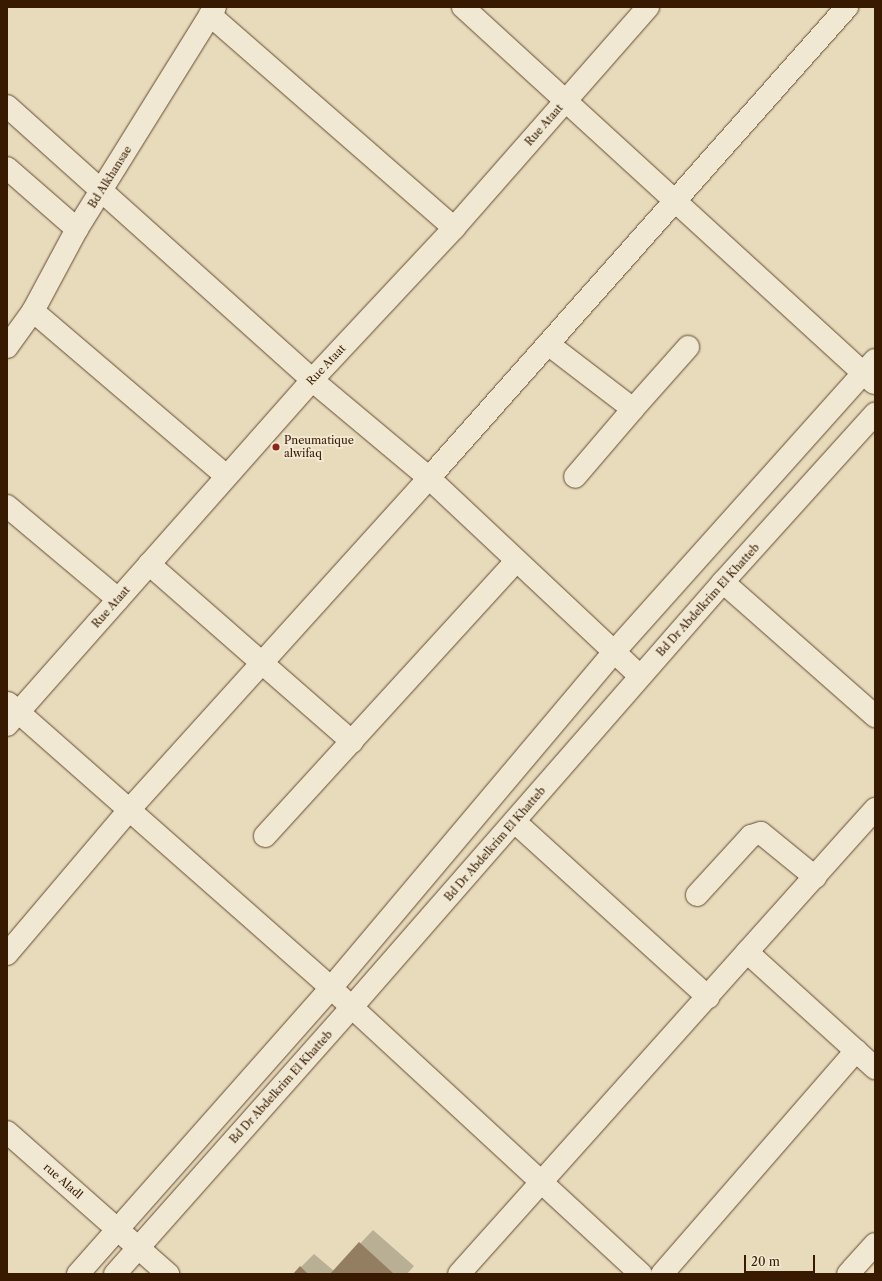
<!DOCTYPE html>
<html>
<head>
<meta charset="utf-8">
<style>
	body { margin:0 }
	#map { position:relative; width:882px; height:1281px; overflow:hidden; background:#e8dbbb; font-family:"Libre Caslon Text",serif }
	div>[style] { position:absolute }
	.shadow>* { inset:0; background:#0003 }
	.building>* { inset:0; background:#947e62 }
	.roads { filter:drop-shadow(0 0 1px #644a30) drop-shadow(0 0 1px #644a30) }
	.street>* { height:22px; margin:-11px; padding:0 11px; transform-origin:11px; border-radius:11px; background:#f0e8d3 }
	.secondary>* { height:22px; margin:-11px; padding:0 11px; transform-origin:11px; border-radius:11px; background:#f0e8d3 }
	.dots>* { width:11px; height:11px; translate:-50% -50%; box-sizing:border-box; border:2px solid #f0e8d3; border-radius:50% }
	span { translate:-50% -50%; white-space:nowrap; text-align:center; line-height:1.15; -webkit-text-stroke:4px #f0e8d3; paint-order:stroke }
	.street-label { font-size:11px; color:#381a01 }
	.poi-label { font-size:11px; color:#381a01 }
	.left { translate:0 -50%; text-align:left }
	.frame { position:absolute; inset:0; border:8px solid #381a01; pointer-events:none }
	.scale { position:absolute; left:744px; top:1255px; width:71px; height:18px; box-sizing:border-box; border:2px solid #381a01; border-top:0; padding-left:5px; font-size:12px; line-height:14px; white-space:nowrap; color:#381a01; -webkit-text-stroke:3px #f0e8d3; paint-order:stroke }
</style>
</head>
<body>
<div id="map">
	<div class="shadow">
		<div style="clip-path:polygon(373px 1230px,414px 1266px,407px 1274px,294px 1274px,314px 1254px,334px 1271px)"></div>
	</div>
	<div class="building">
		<div style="clip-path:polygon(359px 1242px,394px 1274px,330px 1274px)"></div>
		<div style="clip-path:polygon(300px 1266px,308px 1274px,293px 1274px)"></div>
	</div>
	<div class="roads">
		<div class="street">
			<div style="left:463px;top:7px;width:557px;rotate:42.45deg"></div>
			<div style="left:210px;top:15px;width:324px;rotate:41.1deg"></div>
			<div style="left:7px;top:106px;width:410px;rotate:41.9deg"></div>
			<div style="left:312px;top:380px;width:153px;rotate:39.9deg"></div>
			<div style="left:429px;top:478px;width:289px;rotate:43.2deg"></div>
			<div style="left:7px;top:168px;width:93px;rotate:41.1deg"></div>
			<div style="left:33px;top:311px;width:254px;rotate:40.5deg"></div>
			<div style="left:548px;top:344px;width:107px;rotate:37.4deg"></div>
			<div style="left:633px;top:409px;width:89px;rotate:130.5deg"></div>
			<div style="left:633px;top:409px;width:83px;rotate:-48.4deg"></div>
			<div style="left:7px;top:506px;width:145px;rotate:40deg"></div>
			<div style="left:149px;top:564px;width:270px;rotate:41.2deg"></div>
			<div style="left:723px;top:582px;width:203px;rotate:41.4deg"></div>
			<div style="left:8px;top:703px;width:431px;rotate:41.4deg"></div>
			<div style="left:331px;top:988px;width:422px;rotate:42.7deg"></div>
			<div style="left:7px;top:725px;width:460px;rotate:-48.5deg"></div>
			<div style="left:312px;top:380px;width:208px;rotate:-46.9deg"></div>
			<div style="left:454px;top:228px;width:294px;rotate:-48.7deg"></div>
			<div style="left:515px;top:822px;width:261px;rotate:42.2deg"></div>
			<div style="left:265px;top:836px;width:372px;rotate:-47.6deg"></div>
			<div style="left:697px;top:895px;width:80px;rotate:-47.5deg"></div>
			<div style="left:751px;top:836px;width:10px;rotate:-17deg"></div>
			<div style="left:761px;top:833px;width:70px;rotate:39.2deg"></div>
			<div style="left:747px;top:952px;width:173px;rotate:42.2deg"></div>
			<div style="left:7px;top:954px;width:189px;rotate:-49.7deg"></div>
			<div style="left:129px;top:810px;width:447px;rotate:-47.9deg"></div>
			<div style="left:429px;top:478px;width:630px;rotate:-48.41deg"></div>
			<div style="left:7px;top:1132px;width:215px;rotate:41.4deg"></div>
			<div style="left:78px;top:1274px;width:382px;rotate:-48.5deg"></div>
			<div style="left:331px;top:988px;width:438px;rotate:-49.9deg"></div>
			<div style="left:613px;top:653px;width:393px;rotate:-48.2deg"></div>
			<div style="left:115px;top:1274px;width:356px;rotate:-48.4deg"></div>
			<div style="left:351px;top:1008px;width:566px;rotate:-48.87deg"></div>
			<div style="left:723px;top:582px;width:227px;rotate:-47.9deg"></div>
			<div style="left:459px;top:1274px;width:624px;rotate:-48.18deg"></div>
			<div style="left:662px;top:1274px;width:296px;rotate:-49deg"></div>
			<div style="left:848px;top:1274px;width:40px;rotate:-48deg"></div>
		</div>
		<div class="secondary">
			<div style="left:7px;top:347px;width:44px;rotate:-54.2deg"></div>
			<div style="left:33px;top:311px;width:93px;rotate:-61.8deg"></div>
			<div style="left:77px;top:229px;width:261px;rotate:-58.1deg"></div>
		</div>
	</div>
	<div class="dots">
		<div style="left:276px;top:447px;background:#8f2418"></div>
	</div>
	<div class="street-label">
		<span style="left:544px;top:125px;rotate:-49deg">Rue Ataat</span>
		<span style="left:110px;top:177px;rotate:-58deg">Bd Alkhansae</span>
		<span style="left:326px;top:365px;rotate:-47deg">Rue Ataat</span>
		<span style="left:708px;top:600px;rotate:-48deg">Bd Dr Abdelkrim El Khatteb</span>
		<span style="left:111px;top:607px;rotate:-49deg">Rue Ataat</span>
		<span style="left:495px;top:844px;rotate:-49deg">Bd Dr Abdelkrim El Khatteb</span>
		<span style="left:281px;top:1087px;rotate:-48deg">Bd Dr Abdelkrim El Khatteb</span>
		<span style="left:63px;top:1181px;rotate:41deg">rue Aladl</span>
	</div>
	<div class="poi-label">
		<span class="left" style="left:284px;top:447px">Pneumatique<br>alwifaq</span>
	</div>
	<div class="frame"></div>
	<div class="scale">20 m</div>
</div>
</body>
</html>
